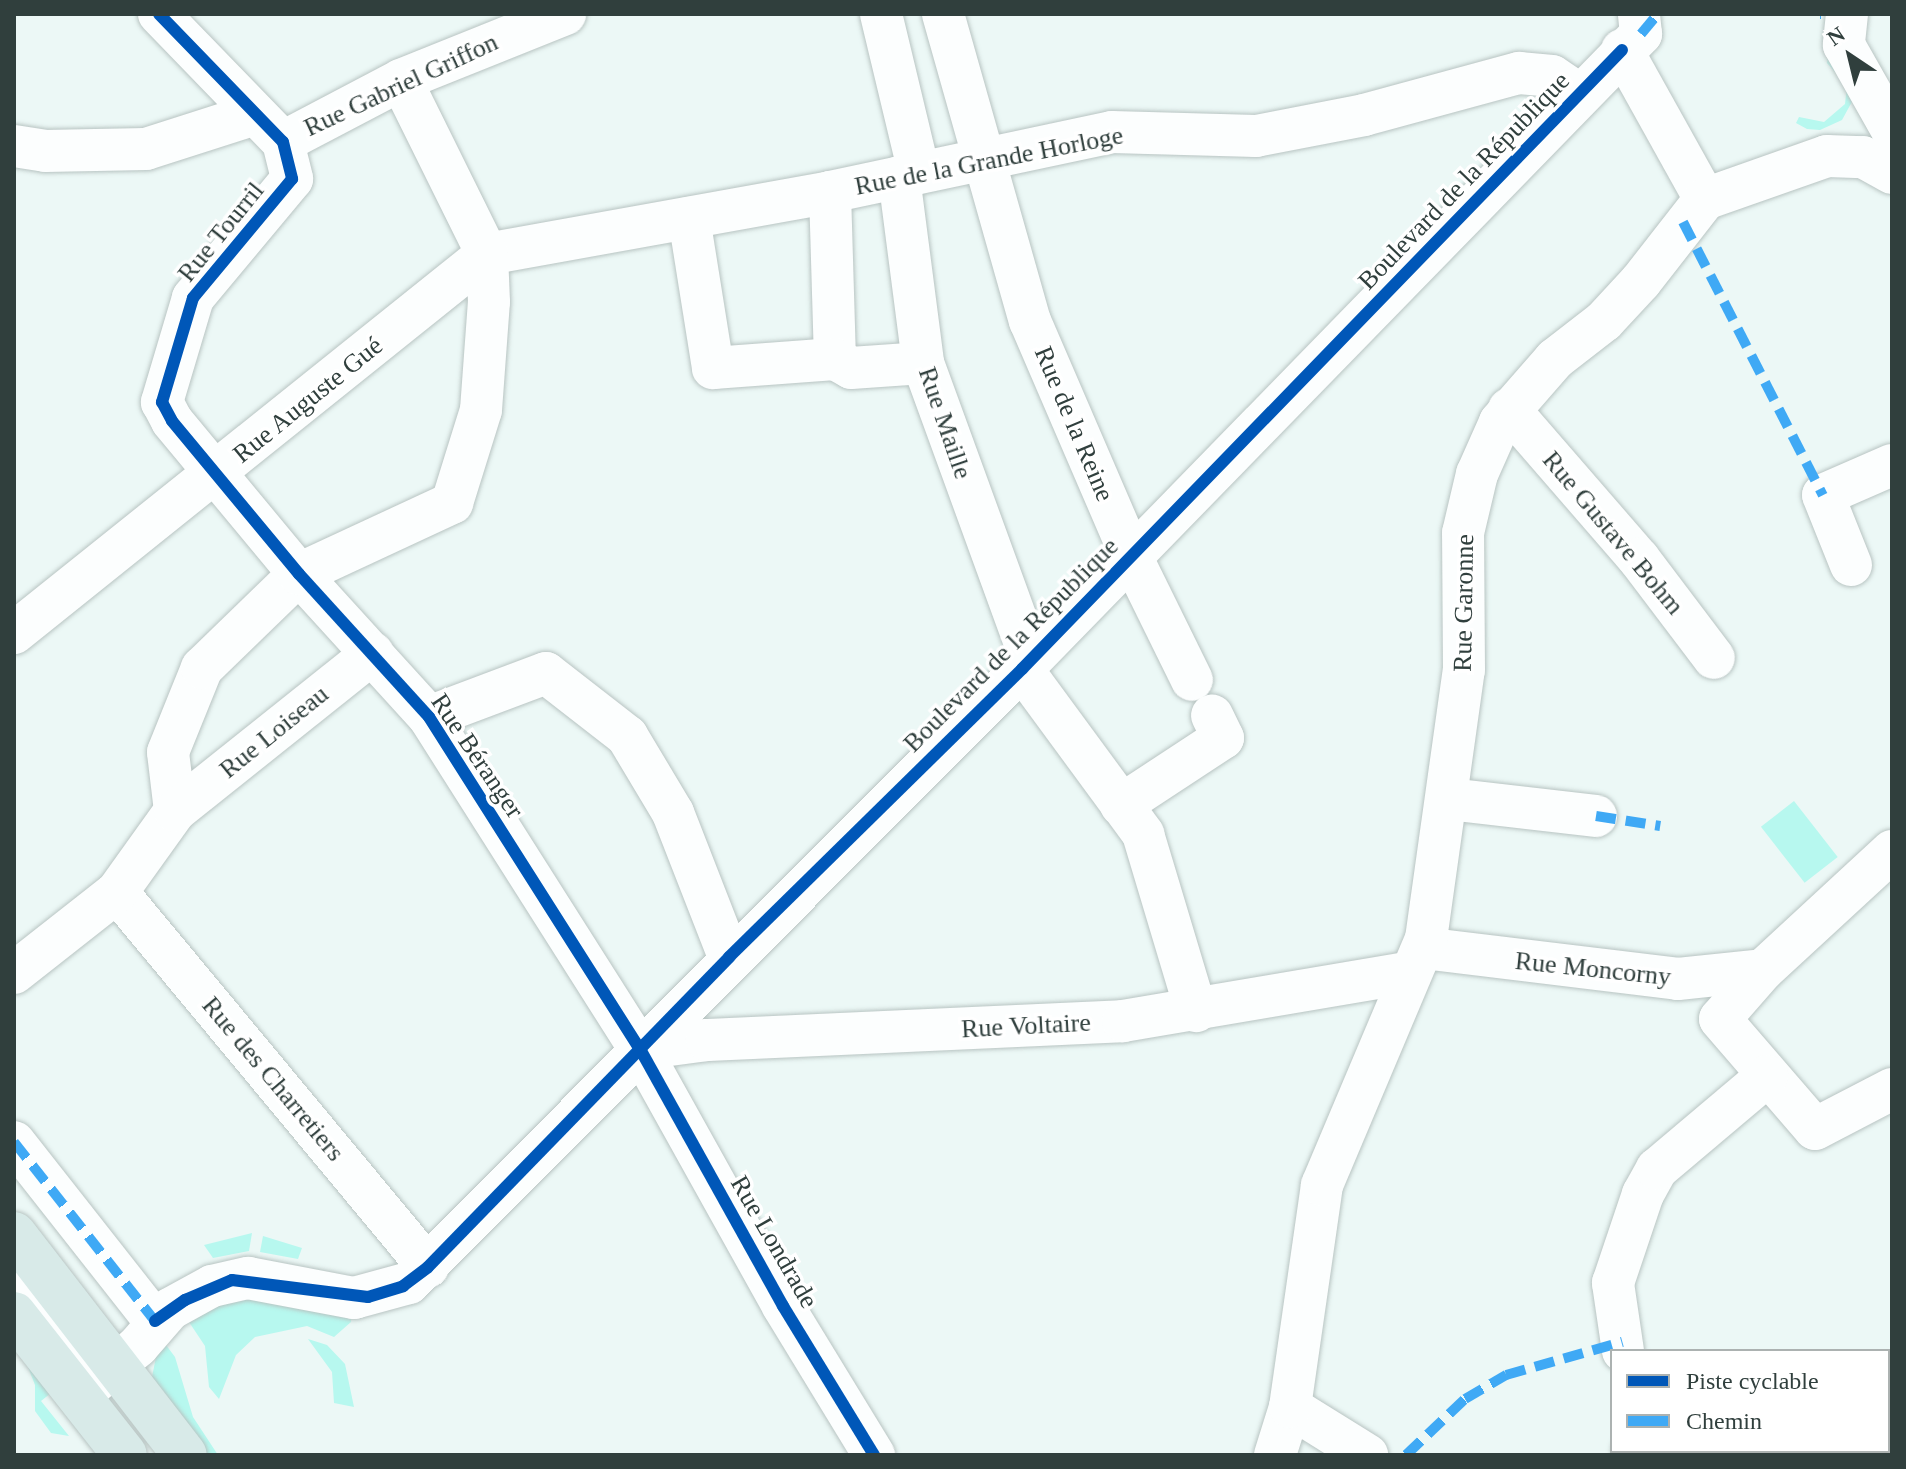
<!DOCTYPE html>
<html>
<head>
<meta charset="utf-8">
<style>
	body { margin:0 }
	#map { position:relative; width:1906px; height:1469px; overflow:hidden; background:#ecf8f6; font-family:"Times New Roman",serif }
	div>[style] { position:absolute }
	.green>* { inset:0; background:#b7f8ef; transform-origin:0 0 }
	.roads { filter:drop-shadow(0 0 2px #b8c4c2) drop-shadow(0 0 2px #b8c4c2) }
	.minor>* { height:42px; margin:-21px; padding:0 21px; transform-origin:21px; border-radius:21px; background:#fcfefe }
	.major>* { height:44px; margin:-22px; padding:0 22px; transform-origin:22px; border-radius:22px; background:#d8eae8 }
	.quiet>* { height:10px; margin-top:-5px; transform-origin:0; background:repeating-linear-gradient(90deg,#3fa9f5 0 20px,transparent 0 30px) }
	.cycleway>* { height:12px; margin:-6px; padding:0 6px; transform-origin:6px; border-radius:6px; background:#0057b8 }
	span { translate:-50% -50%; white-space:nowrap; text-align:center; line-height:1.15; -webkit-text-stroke:7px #fff; paint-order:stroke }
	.street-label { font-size:26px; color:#303f3d }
	.frame { position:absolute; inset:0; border:16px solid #303f3d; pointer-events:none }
	.legend { position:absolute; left:1610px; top:1349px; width:280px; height:104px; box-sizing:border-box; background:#fff; border:2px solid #acb2b1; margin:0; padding:10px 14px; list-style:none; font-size:24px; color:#303f3d }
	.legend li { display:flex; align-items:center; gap:16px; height:40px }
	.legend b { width:40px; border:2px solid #acb2b1 }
	.north { position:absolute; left:1810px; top:16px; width:80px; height:80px; -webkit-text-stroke:6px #fff; paint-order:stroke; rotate:325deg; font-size:22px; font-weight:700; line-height:32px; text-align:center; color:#303f3d }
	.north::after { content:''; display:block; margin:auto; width:28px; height:36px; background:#303f3d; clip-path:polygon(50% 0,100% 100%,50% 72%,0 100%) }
</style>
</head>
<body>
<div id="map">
	<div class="green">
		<div style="clip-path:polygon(1828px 57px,1850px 74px,1854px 98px,1842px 120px,1820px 130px,1807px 129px,1796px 123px,1799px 117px,1824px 122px,1845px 104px,1847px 86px,1827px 63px)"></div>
		<div style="left:1794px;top:801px;width:71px;height:42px;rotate:52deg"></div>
		<div style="clip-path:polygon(252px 1233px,249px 1251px,213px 1258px,204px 1245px)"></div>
		<div style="clip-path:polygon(263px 1236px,302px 1248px,298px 1259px,260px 1252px)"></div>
		<div style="clip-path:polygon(225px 1294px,352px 1311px,351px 1322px,334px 1337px,307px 1326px,255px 1337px,236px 1355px,219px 1399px,209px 1387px,205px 1346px,183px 1313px)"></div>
		<div style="clip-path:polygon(160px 1337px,175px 1357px,193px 1417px,218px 1455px,205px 1455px,152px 1377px)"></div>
		<div style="clip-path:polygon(308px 1339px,327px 1345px,345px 1364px,354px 1407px,334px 1403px,332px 1372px)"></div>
		<div style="clip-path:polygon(22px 1352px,51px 1393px,41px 1401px,69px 1436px,51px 1433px,35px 1411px,35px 1385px)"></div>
	</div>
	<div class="roads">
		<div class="minor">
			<div style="left:159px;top:14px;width:178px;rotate:45.9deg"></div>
			<div style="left:283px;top:142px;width:38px;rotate:76deg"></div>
			<div style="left:292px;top:179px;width:155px;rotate:129.8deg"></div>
			<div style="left:193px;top:298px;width:109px;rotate:106.6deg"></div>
			<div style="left:162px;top:402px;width:21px;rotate:62deg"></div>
			<div style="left:172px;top:421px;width:199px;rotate:50.3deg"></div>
			<div style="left:299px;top:574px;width:193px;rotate:47.7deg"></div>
			<div style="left:429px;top:717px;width:393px;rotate:57.6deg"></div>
			<div style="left:640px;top:1049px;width:294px;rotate:60.9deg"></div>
			<div style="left:783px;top:1306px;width:175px;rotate:58.6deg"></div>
			<div style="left:881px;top:14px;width:163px;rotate:76.5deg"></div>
			<div style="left:943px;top:14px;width:319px;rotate:74.2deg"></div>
			<div style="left:1030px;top:321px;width:256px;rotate:66.7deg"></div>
			<div style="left:1131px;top:556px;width:138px;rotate:63.8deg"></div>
			<div style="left:1847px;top:14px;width:31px;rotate:96deg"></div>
			<div style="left:1844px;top:45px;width:98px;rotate:60.5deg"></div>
			<div style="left:1622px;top:50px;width:171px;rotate:60.9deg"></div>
			<div style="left:283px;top:142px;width:133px;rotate:-27.7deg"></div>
			<div style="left:401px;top:80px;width:177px;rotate:-21.9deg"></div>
			<div style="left:14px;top:146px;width:31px;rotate:9deg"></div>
			<div style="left:45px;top:151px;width:101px;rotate:-1.1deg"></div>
			<div style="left:146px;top:149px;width:114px;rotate:-17.8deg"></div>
			<div style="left:899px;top:177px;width:188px;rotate:82.6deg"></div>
			<div style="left:923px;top:363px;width:315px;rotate:70deg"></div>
			<div style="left:830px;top:192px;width:167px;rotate:88.3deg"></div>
			<div style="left:689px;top:218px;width:152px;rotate:80.9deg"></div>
			<div style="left:713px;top:368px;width:122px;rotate:-4.2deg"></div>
			<div style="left:835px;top:359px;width:18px;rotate:29deg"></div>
			<div style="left:851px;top:368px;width:72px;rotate:-4deg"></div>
			<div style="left:1509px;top:409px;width:198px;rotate:49.1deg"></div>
			<div style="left:1639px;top:559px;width:124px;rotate:52.9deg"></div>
			<div style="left:1851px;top:565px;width:75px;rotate:-111.8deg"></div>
			<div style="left:1823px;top:495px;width:75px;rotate:-23.5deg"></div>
			<div style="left:14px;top:633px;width:606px;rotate:-38.7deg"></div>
			<div style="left:487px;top:254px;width:349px;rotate:-10.2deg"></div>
			<div style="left:830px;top:192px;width:288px;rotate:-12deg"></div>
			<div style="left:1112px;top:132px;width:144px;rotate:1.6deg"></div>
			<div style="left:1256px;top:136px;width:110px;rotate:-11deg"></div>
			<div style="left:1364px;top:115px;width:161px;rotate:-15.2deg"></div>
			<div style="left:1519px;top:73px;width:33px;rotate:5deg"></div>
			<div style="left:1552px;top:76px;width:32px;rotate:34deg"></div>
			<div style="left:1022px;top:669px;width:205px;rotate:53.7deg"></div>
			<div style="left:1143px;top:834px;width:185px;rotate:73.3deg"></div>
			<div style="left:429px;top:717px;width:125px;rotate:-20.6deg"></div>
			<div style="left:546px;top:673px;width:103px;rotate:37.9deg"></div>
			<div style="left:627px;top:736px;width:90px;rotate:59.1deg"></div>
			<div style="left:673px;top:813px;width:155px;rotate:68.7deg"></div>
			<div style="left:1449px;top:799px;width:148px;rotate:6.6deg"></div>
			<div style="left:1121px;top:805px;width:122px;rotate:-33.3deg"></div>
			<div style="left:1223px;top:738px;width:25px;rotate:-116deg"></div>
			<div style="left:175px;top:811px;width:59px;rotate:-96.8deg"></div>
			<div style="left:168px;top:752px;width:91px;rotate:-68deg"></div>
			<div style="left:202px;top:668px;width:135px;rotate:-44.1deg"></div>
			<div style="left:299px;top:574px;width:169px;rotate:-24.9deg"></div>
			<div style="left:452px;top:503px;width:97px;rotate:-72.7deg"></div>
			<div style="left:481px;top:410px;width:108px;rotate:-85.8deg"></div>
			<div style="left:489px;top:302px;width:48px;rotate:-92.4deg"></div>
			<div style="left:487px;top:254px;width:194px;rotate:-116.3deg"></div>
			<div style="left:1892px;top:851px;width:176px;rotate:137.3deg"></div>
			<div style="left:1763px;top:970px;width:65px;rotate:131.3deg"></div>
			<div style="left:1720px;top:1019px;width:145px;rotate:49.2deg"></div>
			<div style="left:1815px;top:1129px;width:87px;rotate:-27.5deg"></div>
			<div style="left:117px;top:892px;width:487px;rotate:50.3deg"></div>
			<div style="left:1423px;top:948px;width:257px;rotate:6.9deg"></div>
			<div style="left:1678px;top:979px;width:85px;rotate:-6deg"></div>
			<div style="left:14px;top:973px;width:131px;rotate:-38.2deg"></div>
			<div style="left:117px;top:892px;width:100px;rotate:-54.4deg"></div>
			<div style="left:175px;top:811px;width:253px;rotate:-38.6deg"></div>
			<div style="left:640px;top:1049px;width:68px;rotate:-7.7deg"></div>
			<div style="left:707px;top:1040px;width:416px;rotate:-2.6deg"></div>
			<div style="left:1123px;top:1021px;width:289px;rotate:-9.6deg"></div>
			<div style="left:14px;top:1142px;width:228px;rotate:51.8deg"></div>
			<div style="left:14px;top:1283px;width:128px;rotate:52deg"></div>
			<div style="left:93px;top:1384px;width:59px;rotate:-40.2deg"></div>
			<div style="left:138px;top:1346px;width:49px;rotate:-49.1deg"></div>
			<div style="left:170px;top:1309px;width:48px;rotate:-28.7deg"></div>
			<div style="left:212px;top:1286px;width:37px;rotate:-13deg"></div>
			<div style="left:248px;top:1278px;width:108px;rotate:10.7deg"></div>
			<div style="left:354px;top:1298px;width:57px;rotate:-15.3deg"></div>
			<div style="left:409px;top:1283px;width:868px;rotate:-45.05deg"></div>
			<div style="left:1022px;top:669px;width:887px;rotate:-45.73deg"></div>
			<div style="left:1641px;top:34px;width:20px;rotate:-96deg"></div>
			<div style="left:1623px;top:1351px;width:69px;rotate:-98.4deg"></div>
			<div style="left:1613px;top:1283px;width:94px;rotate:-71.4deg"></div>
			<div style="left:1643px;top:1194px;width:29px;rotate:-61deg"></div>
			<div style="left:1657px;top:1169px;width:144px;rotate:-40.2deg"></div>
			<div style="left:1290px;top:1407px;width:91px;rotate:31.9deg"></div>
			<div style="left:1275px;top:1455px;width:50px;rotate:-72.6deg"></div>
			<div style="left:1290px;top:1407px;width:224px;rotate:-81.8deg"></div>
			<div style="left:1322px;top:1185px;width:267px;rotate:-67.1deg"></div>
			<div style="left:1426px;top:939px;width:272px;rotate:-82deg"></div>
			<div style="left:1464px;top:670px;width:137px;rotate:-90.4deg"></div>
			<div style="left:1463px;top:533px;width:61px;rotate:-76.7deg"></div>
			<div style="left:1477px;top:474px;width:57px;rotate:-66.1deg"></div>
			<div style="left:1500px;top:422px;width:84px;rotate:-48.9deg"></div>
			<div style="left:1555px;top:359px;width:62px;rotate:-37.8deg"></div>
			<div style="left:1604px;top:321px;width:54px;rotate:-47.2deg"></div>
			<div style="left:1641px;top:281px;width:104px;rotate:-52deg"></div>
			<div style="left:1705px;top:199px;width:129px;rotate:-19.4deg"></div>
			<div style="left:1827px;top:156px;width:36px;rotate:2deg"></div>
			<div style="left:1863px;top:157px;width:33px;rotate:29deg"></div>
			<div style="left:1633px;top:1455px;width:4px;rotate:-90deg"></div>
		</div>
		<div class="major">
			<div style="left:14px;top:1234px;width:279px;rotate:52.3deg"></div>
			<div style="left:14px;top:1314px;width:179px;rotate:51.8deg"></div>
		</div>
	</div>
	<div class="quiet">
		<div style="left:1820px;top:14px;width:1px"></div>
		<div style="left:1641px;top:34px;width:26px;rotate:-50deg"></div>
		<div style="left:1683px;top:222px;width:307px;rotate:62.9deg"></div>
		<div style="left:1596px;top:816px;width:65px;rotate:8.9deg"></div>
		<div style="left:14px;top:1142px;width:228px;rotate:51.8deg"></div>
		<div style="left:1406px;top:1455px;width:81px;rotate:-43.5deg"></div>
		<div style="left:1465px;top:1399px;width:48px;rotate:-30.3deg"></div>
		<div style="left:1506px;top:1375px;width:121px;rotate:-15.9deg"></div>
	</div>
	<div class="cycleway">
		<div style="left:159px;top:14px;width:178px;rotate:45.9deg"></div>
		<div style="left:283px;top:142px;width:38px;rotate:76deg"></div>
		<div style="left:292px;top:179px;width:155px;rotate:129.8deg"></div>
		<div style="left:193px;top:298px;width:109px;rotate:106.6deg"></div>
		<div style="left:162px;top:402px;width:21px;rotate:62deg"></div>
		<div style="left:172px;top:421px;width:199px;rotate:50.3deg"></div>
		<div style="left:299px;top:574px;width:193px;rotate:47.7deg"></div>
		<div style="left:429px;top:717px;width:393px;rotate:57.6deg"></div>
		<div style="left:640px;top:1049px;width:294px;rotate:60.9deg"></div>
		<div style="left:783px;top:1306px;width:175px;rotate:58.6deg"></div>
		<div style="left:155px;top:1321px;width:37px;rotate:-35deg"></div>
		<div style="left:185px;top:1300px;width:51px;rotate:-23.1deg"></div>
		<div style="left:232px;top:1280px;width:137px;rotate:7.1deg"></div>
		<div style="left:368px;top:1297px;width:37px;rotate:-17deg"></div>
		<div style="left:403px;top:1286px;width:31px;rotate:-37deg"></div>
		<div style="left:428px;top:1267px;width:432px;rotate:-45.8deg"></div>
		<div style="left:729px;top:957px;width:411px;rotate:-44.5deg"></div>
		<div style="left:1022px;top:669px;width:862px;rotate:-45.89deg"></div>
	</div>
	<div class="street-label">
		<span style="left:401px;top:85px;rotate:-25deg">Rue Gabriel Griffon</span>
		<span style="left:989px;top:161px;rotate:-11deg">Rue de la Grande Horloge</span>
		<span style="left:1464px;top:181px;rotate:-46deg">Boulevard de la République</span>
		<span style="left:221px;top:232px;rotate:-51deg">Rue Tourril</span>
		<span style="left:308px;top:400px;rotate:-39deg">Rue Auguste Gué</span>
		<span style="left:945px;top:423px;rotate:71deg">Rue Maille</span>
		<span style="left:1074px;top:424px;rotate:67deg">Rue de la Reine</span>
		<span style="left:1613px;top:533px;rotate:50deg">Rue Gustave Bohm</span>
		<span style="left:1464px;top:603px;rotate:-89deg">Rue Garonne</span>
		<span style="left:1011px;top:645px;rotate:-45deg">Boulevard de la République</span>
		<span style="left:274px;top:732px;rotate:-39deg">Rue Loiseau</span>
		<span style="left:477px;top:756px;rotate:56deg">Rue Béranger</span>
		<span style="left:1593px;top:969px;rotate:6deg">Rue Moncorny</span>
		<span style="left:1026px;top:1026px;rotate:-3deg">Rue Voltaire</span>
		<span style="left:273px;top:1079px;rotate:50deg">Rue des Charretiers</span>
		<span style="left:774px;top:1242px;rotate:60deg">Rue Londrade</span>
	</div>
	<div class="frame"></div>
	<ul class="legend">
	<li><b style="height:10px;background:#0057b8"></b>Piste cyclable</li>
	<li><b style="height:10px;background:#3fa9f5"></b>Chemin</li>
	</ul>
	<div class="north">N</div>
</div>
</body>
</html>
